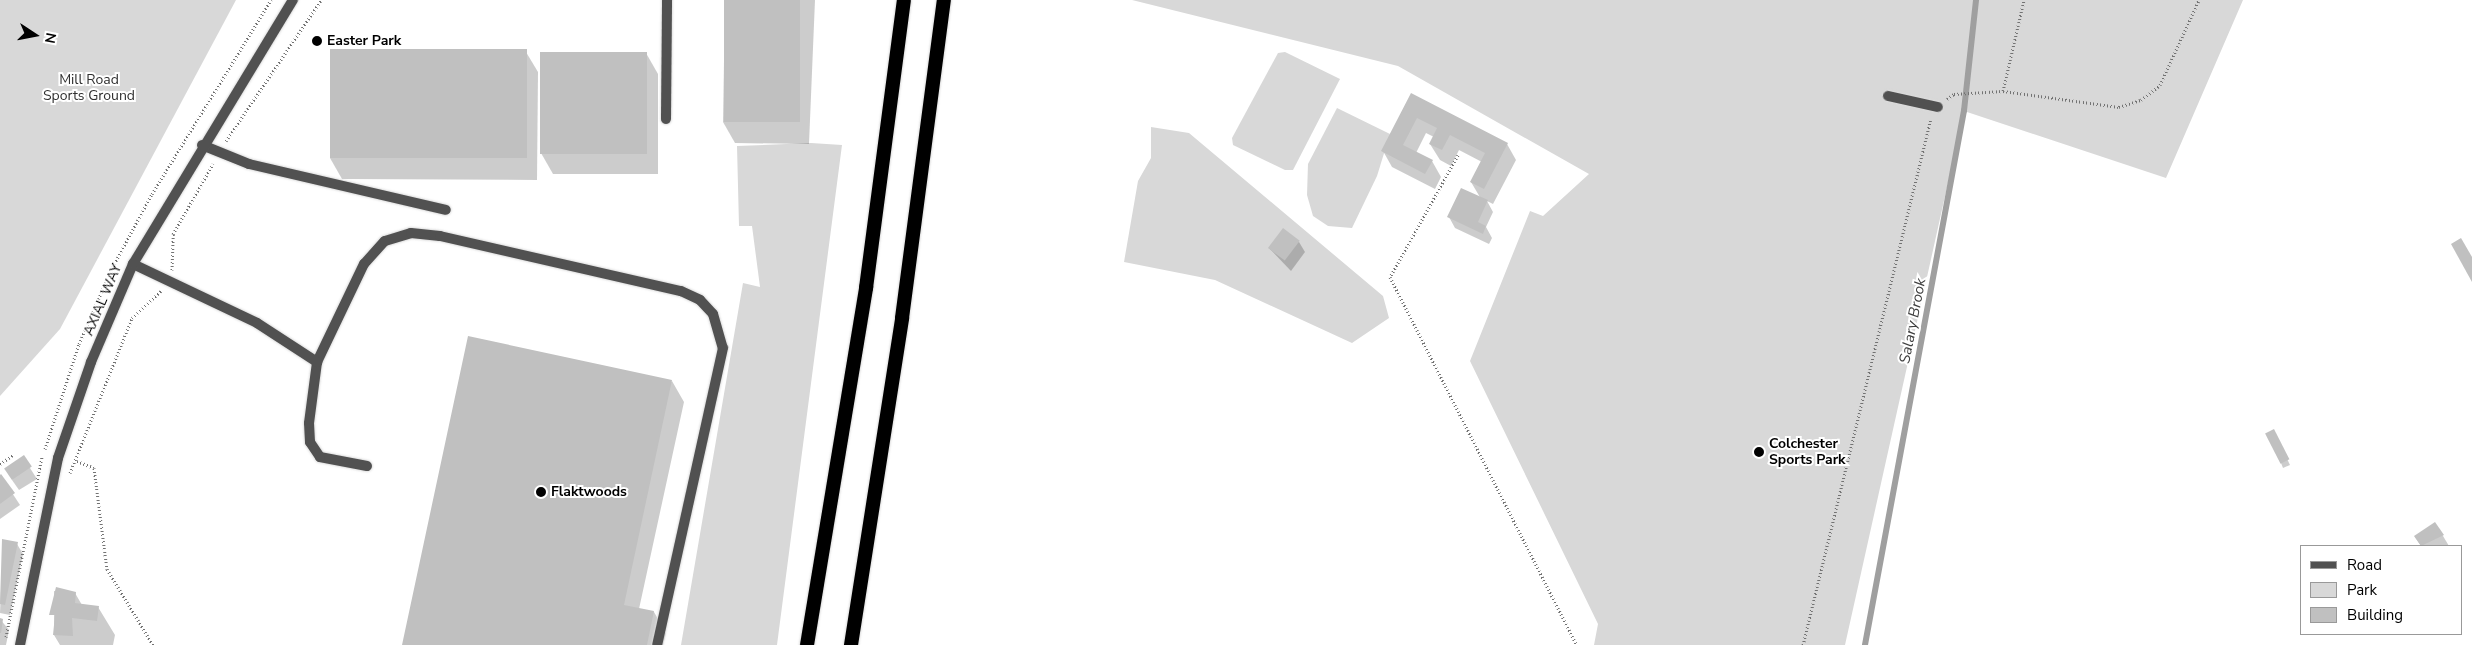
<!DOCTYPE html>
<html>
<head>
<meta charset="utf-8">
<style>
	body { margin:0 }
	#map { position:relative; width:2472px; height:645px; overflow:hidden; background:#fff; font-family:"Nunito Sans",sans-serif }
	div>[style] { position:absolute }
	.green>* { inset:0; background:#d8d8d8 }
	.shadow>* { inset:0; background:#0003 }
	.stream>* { height:5.5px; margin:-2.75px; padding:0 2.75px; transform-origin:2.75px; border-radius:2.75px; background:#9f9f9f }
	.building>* { inset:0; background:#c0c0c0; transform-origin:0 0 }
	.path>* { height:3px; margin-top:-1.5px; transform-origin:0; background:repeating-linear-gradient(90deg,#737373 0 1px,transparent 0 3.5px) }
	.roads { filter:drop-shadow(0 0 1px #dbdbdb) drop-shadow(0 0 1px #dbdbdb) }
	.service>* { height:10px; margin:-5px; padding:0 5px; transform-origin:5px; border-radius:5px; background:#515151 }
	.minor>* { height:10px; margin:-5px; padding:0 5px; transform-origin:5px; border-radius:5px; background:#515151 }
	.tertiary>* { height:10px; margin:-5px; padding:0 5px; transform-origin:5px; border-radius:5px; background:#515151 }
	.trunk>* { height:14px; margin:-7px; padding:0 7px; transform-origin:7px; border-radius:7px; background:#000 }
	.dots>* { width:14px; height:14px; translate:-50% -50%; box-sizing:border-box; border:2px solid #fff; border-radius:50% }
	span { translate:-50% -50%; white-space:nowrap; text-align:center; line-height:1.15; -webkit-text-stroke:4px #fff; paint-order:stroke }
	.poi-label { font-size:14px; color:#000; font-weight:700 }
	.left { translate:0 -50%; text-align:left }
	.park-label { font-size:14px; color:#2f2f2f }
	.street-label { font-size:14px; color:#000 }
	.water-label { font-size:15px; color:#404040; font-style:italic }
	.legend { position:absolute; left:2300px; top:545px; width:162px; height:90px; box-sizing:border-box; background:#fff; border:1px solid #999; margin:0; padding:6px 9px; list-style:none; font-size:15px; color:#000 }
	.legend li { display:flex; align-items:center; gap:10px; height:25px }
	.legend b { width:25px; border:1px solid #999 }
	.north { position:absolute; left:10px; top:10px; width:50px; height:50px; -webkit-text-stroke:4px #fff; paint-order:stroke; rotate:101deg; font-size:14px; font-weight:700; line-height:20px; text-align:center; color:#000 }
	.north::after { content:''; display:block; margin:auto; width:18px; height:22px; background:#000; clip-path:polygon(50% 0,100% 100%,50% 72%,0 100%) }
</style>
</head>
<body>
<div id="map">
	<div class="green">
		<div style="clip-path:polygon(0 0,236px 0,60px 329px,0 396px)"></div>
		<div style="clip-path:polygon(1132px 0,2243px 0,2166px 178px,1964px 111px,1845px 645px,1594px 645px,1598px 624px,1470px 361px,1530px 211px,1543px 216px,1589px 174px,1398px 66px)"></div>
		<div style="clip-path:polygon(1285px 52px,1340px 79px,1293px 170px,1285px 170px,1233px 145px,1232px 138px,1278px 53px)"></div>
		<div style="clip-path:polygon(1337px 108px,1390px 134px,1377px 176px,1352px 228px,1328px 226px,1313px 216px,1307px 195px,1308px 164px)"></div>
		<div style="clip-path:polygon(1151px 127px,1189px 133px,1383px 296px,1389px 318px,1352px 343px,1215px 280px,1124px 262px,1138px 181px,1151px 158px)"></div>
		<div style="clip-path:polygon(811px 143px,842px 145px,777px 645px,681px 645px,743px 283px,760px 287px,752px 226px,739px 226px,737px 146px)"></div>
	</div>
	<div class="shadow">
		<div style="clip-path:polygon(725px 0,815px 0,809px 144px,735px 143px,723px 122px)"></div>
		<div style="clip-path:polygon(526px 52px,538px 72px,537px 180px,342px 179px,330px 158px)"></div>
		<div style="clip-path:polygon(646px 53px,658px 74px,658px 174px,553px 174px,541px 153px)"></div>
		<div style="clip-path:polygon(1412px 95px,1507px 144px,1516px 160px,1493px 204px,1487px 201px,1493px 212px,1486px 227px,1492px 238px,1489px 244px,1455px 228px,1449px 217px,1481px 199px,1471px 182px,1482px 162px,1459px 150px,1451px 166px,1440px 160px,1430px 144px,1434px 137px,1426px 133px,1416px 153px,1432px 161px,1441px 177px,1435px 189px,1392px 167px,1383px 151px)"></div>
		<div style="clip-path:polygon(1299px 242px,1305px 252px,1291px 271px,1269px 248px)"></div>
		<div style="clip-path:polygon(672px 381px,684px 402px,639px 609px,654px 612px,666px 633px,663px 645px,403px 645px)"></div>
		<div style="clip-path:polygon(2276px 435px,2290px 465px,2283px 468px,2281px 463px)"></div>
		<div style="clip-path:polygon(23px 457px,37px 479px,19px 490px,12px 480px)"></div>
		<div style="clip-path:polygon(1px 476px,20px 505px,0 519px,0 477px)"></div>
		<div style="clip-path:polygon(2435px 524px,2443px 536px,2449px 546px,2421px 546px,2415px 537px)"></div>
		<div style="clip-path:polygon(3px 541px,17px 544px,23px 554px,10px 615px,0 613px)"></div>
		<div style="clip-path:polygon(54px 591px,75px 593px,82px 605px,98px 607px,115px 635px,113px 645px,60px 645px,54px 635px)"></div>
		<div style="clip-path:polygon(0 619px,9px 630px,6px 645px,0 645px)"></div>
	</div>
	<div class="stream">
		<div style="left:1865px;top:645px;width:543px;rotate:-79.5deg"></div>
		<div style="left:1964px;top:111px;width:112px;rotate:-83.8deg"></div>
	</div>
	<div class="building">
		<div style="left:724px;top:0;width:76px;height:122px"></div>
		<div style="left:330px;top:49px;width:197px;height:109px"></div>
		<div style="left:540px;top:52px;width:107px;height:102px"></div>
		<div style="clip-path:polygon(1411px 93px,1508px 143px,1484px 189px,1470px 182px,1485px 153px,1450px 135px,1442px 150px,1429px 144px,1437px 128px,1417px 118px,1403px 145px,1433px 160px,1425px 174px,1381px 151px)"></div>
		<div style="clip-path:polygon(1461px 188px,1488px 200px,1478px 222px,1486px 226px,1483px 234px,1447px 217px)"></div>
		<div style="left:1283px;top:228px;width:21px;height:25px;rotate:37deg"></div>
		<div style="clip-path:polygon(2461px 238px,2472px 257px,2472px 282px,2451px 244px)"></div>
		<div style="clip-path:polygon(468px 336px,672px 380px,624px 605px,654px 611px,647px 645px,402px 645px)"></div>
		<div style="left:2274px;top:429px;width:34px;height:10px;rotate:63deg"></div>
		<div style="left:24px;top:455px;width:14px;height:24px;rotate:56deg"></div>
		<div style="clip-path:polygon(1px 474px,15px 493px,0 504px,0 475px)"></div>
		<div style="clip-path:polygon(2435px 522px,2444px 535px,2421px 546px,2414px 536px)"></div>
		<div style="clip-path:polygon(2px 539px,18px 542px,5px 605px,0 604px)"></div>
		<div style="clip-path:polygon(56px 587px,76px 592px,75px 603px,99px 606px,97px 621px,72px 618px,73px 636px,53px 635px,55px 615px,49px 615px)"></div>
		<div style="clip-path:polygon(0 618px,3px 619px,1px 633px,0 633px)"></div>
	</div>
	<div class="path">
		<div style="left:2003px;top:91px;width:117px;rotate:7.9deg"></div>
		<div style="left:2119px;top:107px;width:23px;rotate:-18deg"></div>
		<div style="left:2141px;top:100px;width:24px;rotate:-38deg"></div>
		<div style="left:2160px;top:85px;width:94px;rotate:-65.4deg"></div>
		<div style="left:1947px;top:99px;width:9px;rotate:-36deg"></div>
		<div style="left:1954px;top:94px;width:49px;rotate:-3.5deg"></div>
		<div style="left:2003px;top:91px;width:93px;rotate:-77deg"></div>
		<div style="left:226px;top:141px;width:170px;rotate:-56deg"></div>
		<div style="left:1458px;top:155px;width:140px;rotate:119.1deg"></div>
		<div style="left:1390px;top:277px;width:413px;rotate:63.1deg"></div>
		<div style="left:172px;top:270px;width:36px;rotate:-88deg"></div>
		<div style="left:173px;top:234px;width:81px;rotate:-60.3deg"></div>
		<div style="left:45px;top:449px;width:110px;rotate:-72.1deg"></div>
		<div style="left:79px;top:344px;width:81px;rotate:-66.6deg"></div>
		<div style="left:111px;top:270px;width:86px;rotate:-61.7deg"></div>
		<div style="left:152px;top:194px;width:228px;rotate:-58.5deg"></div>
		<div style="left:77px;top:461px;width:18px;rotate:22deg"></div>
		<div style="left:94px;top:468px;width:102px;rotate:82.7deg"></div>
		<div style="left:107px;top:569px;width:89px;rotate:58.8deg"></div>
		<div style="left:0;top:464px;width:16px;rotate:-35deg"></div>
		<div style="left:70px;top:473px;width:167px;rotate:-68.2deg"></div>
		<div style="left:132px;top:318px;width:40px;rotate:-43deg"></div>
		<div style="left:6px;top:637px;width:184px;rotate:-78.7deg"></div>
		<div style="left:1803px;top:645px;width:542px;rotate:-76.35deg"></div>
	</div>
	<div class="roads">
		<div class="service">
			<div style="left:1888px;top:96px;width:51px;rotate:12.4deg"></div>
			<div style="left:202px;top:145px;width:51px;rotate:22deg"></div>
			<div style="left:249px;top:164px;width:202px;rotate:13.1deg"></div>
			<div style="left:367px;top:466px;width:48px;rotate:-169.2deg"></div>
			<div style="left:320px;top:457px;width:18px;rotate:-124deg"></div>
			<div style="left:310px;top:442px;width:19px;rotate:-93deg"></div>
			<div style="left:309px;top:423px;width:62px;rotate:-82.5deg"></div>
			<div style="left:317px;top:362px;width:109px;rotate:-64.4deg"></div>
			<div style="left:364px;top:264px;width:31px;rotate:-48deg"></div>
			<div style="left:385px;top:241px;width:27px;rotate:-17deg"></div>
			<div style="left:411px;top:233px;width:29px;rotate:6deg"></div>
			<div style="left:440px;top:236px;width:247px;rotate:12.9deg"></div>
			<div style="left:681px;top:291px;width:21px;rotate:25deg"></div>
			<div style="left:700px;top:300px;width:19px;rotate:47deg"></div>
			<div style="left:713px;top:314px;width:35px;rotate:74deg"></div>
			<div style="left:723px;top:348px;width:304px;rotate:102.5deg"></div>
		</div>
		<div class="minor">
			<div style="left:666px;top:119px;width:119px;rotate:-89.5deg"></div>
			<div style="left:133px;top:264px;width:137px;rotate:25.4deg"></div>
			<div style="left:257px;top:323px;width:72px;rotate:33deg"></div>
		</div>
		<div class="tertiary">
			<div style="left:20px;top:645px;width:191px;rotate:-78.5deg"></div>
			<div style="left:58px;top:458px;width:102px;rotate:-71deg"></div>
			<div style="left:91px;top:362px;width:107px;rotate:-66.8deg"></div>
			<div style="left:133px;top:264px;width:309px;rotate:-58.8deg"></div>
		</div>
		<div class="trunk">
			<div style="left:807px;top:645px;width:362px;rotate:-80.6deg"></div>
			<div style="left:866px;top:288px;width:290px;rotate:-82.5deg"></div>
			<div style="left:851px;top:645px;width:331px;rotate:-81.1deg"></div>
			<div style="left:902px;top:318px;width:321px;rotate:-82.5deg"></div>
		</div>
	</div>
	<div class="dots">
		<div style="left:317px;top:41px;background:#000"></div>
		<div style="left:1759px;top:452px;background:#000"></div>
		<div style="left:541px;top:492px;background:#000"></div>
	</div>
	<div class="poi-label">
		<span class="left" style="left:327px;top:41px">Easter Park</span>
		<span class="left" style="left:1769px;top:452px">Colchester<br>Sports Park</span>
		<span class="left" style="left:551px;top:492px">Flaktwoods</span>
	</div>
	<div class="park-label">
		<span style="left:89px;top:88px">Mill Road<br>Sports Ground</span>
	</div>
	<div class="street-label">
		<span style="left:103px;top:300px;rotate:-67deg">AXIAL WAY</span>
	</div>
	<div class="water-label">
		<span style="left:1913px;top:321px;rotate:-79deg">Salary Brook</span>
	</div>
	<ul class="legend">
	<li><b style="height:6px;background:#515151"></b>Road</li>
	<li><b style="height:14px;background:#d8d8d8"></b>Park</li>
	<li><b style="height:14px;background:#c0c0c0"></b>Building</li>
	</ul>
	<div class="north">N</div>
</div>
</body>
</html>
